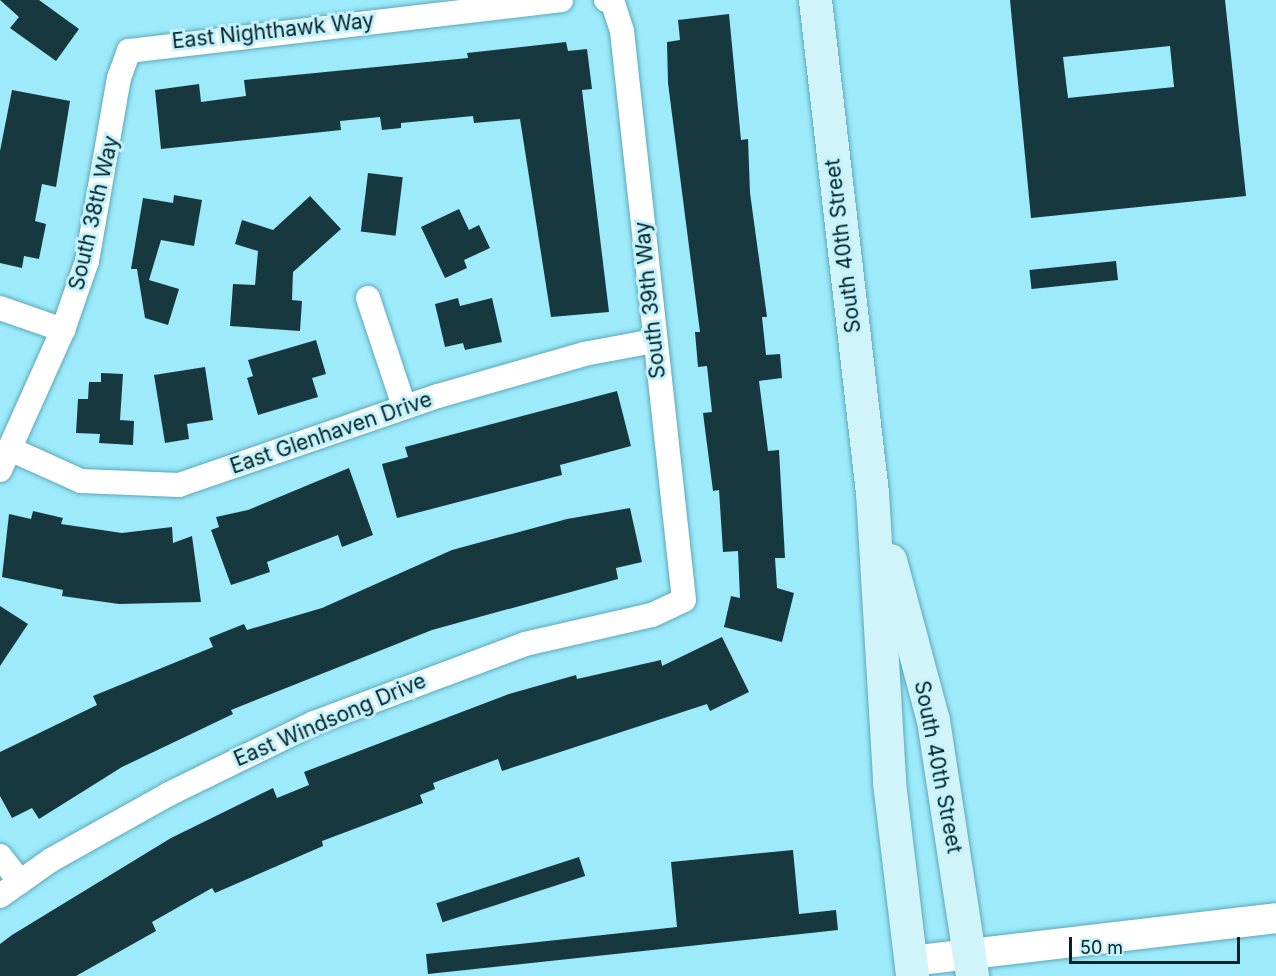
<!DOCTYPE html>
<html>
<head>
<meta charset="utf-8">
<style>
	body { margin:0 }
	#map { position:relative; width:1276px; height:976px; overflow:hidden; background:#9deafb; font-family:Inter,sans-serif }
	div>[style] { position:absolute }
	.building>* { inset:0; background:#17383f; transform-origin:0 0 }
	.roads { filter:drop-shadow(0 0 2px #5da9ba) drop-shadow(0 0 2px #5da9ba) }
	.minor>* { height:24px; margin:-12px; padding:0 12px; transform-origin:12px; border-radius:12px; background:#fff }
	.tertiary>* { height:30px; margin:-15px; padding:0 15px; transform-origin:15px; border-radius:15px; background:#fff }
	.secondary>* { height:33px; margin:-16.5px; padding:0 16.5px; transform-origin:16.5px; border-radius:16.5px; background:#d1f3fa }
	span { translate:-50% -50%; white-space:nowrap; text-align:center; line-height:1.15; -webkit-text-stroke:6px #c6f2fc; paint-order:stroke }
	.street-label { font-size:21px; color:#022329 }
	.scale { position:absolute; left:1069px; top:937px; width:171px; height:27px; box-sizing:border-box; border:3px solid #022329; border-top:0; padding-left:8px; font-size:18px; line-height:21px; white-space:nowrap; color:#022329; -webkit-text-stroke:4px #c6f2fc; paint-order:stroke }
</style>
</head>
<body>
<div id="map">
	<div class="building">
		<div style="clip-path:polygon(0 0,39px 0,79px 29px,56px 61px,10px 28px,19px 17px)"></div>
		<div style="clip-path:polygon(evenodd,1010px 0,1225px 0,1246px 196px,1031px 218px,1010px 0,1170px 46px,1174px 87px,1068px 98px,1063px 57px,1170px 46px)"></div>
		<div style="clip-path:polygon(729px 14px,741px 140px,748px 139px,750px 193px,767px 317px,762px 317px,766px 355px,780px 354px,782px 378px,759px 381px,768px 451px,779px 450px,785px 558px,775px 558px,777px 588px,794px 593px,782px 642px,724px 627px,731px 596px,740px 598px,738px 551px,723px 552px,719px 490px,713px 491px,703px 413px,712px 412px,707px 366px,698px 367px,695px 332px,700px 332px,668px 83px,667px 42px,680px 40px,678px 20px)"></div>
		<div style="clip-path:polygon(566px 42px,568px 51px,587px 49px,592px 89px,582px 90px,609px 312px,551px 317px,520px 119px,474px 123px,473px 116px,401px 123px,401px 128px,382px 130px,380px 117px,340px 121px,341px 130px,161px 149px,155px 90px,199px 84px,201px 102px,246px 96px,244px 80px,468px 58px,467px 53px)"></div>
		<div style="clip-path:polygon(12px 90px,70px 101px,56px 187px,42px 184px,35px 221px,46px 224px,39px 259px,24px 256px,22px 268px,0 263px,0 151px)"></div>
		<div style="left:368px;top:173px;width:35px;height:59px;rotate:7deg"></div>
		<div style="clip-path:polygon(174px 195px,202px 200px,194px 246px,161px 240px,149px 280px,179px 289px,168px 325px,145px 318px,137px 269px,131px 269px,143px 198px,173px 203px)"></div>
		<div style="clip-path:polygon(310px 196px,341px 229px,293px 272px,292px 300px,302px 301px,300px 331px,230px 326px,233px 284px,255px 285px,258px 251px,235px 244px,242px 220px,273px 230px)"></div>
		<div style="clip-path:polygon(459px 209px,469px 230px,479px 225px,490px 248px,464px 260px,467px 268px,445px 278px,421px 227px)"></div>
		<div style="left:1116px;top:261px;width:19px;height:87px;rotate:84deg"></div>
		<div style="clip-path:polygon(458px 298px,460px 306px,492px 298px,502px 342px,465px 350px,463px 343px,445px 347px,435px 304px)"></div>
		<div style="clip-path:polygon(316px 340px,326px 374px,312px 378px,318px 397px,258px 415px,247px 378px,253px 376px,248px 360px)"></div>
		<div style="clip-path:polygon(205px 367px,213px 420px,187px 424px,189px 439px,165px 443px,154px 375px)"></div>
		<div style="clip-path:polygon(101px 373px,123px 374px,120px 420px,134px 421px,133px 445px,99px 443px,100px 434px,76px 433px,78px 399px,88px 399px,89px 382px,101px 382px)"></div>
		<div style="clip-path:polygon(617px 391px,631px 446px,560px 465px,562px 475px,397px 518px,382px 464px,408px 457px,405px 447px)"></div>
		<div style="clip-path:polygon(349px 468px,373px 535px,342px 547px,338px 535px,267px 562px,270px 572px,231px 585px,211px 530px,219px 527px,216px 517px,248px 510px)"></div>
		<div style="clip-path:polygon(630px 508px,642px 562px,616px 568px,618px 579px,432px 630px,231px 710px,233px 714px,122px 767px,39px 819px,32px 808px,12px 818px,0 796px,0 752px,97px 705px,93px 696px,213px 647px,209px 638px,244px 624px,247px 630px,322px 608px,452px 550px,567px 519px)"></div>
		<div style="clip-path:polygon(33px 511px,63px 518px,61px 524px,122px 533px,172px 527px,173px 543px,192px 536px,201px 602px,119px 604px,62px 596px,63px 590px,2px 577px,9px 514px,31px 519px)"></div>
		<div style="clip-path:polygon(0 606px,28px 624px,0 666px)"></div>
		<div style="clip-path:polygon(722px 637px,749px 692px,710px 711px,707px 704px,502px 771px,498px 759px,433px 783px,435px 789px,420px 795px,423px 803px,322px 841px,323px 846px,215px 893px,212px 888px,152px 922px,156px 931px,76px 976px,0 976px,0 944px,12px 935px,171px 838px,273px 788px,277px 798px,309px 785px,304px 772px,509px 694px,576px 675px,577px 679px,661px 660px,662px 666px)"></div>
		<div style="clip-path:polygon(793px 850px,799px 914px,836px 910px,838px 930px,428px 974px,426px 954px,677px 927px,671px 862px)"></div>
		<div style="left:579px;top:857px;width:20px;height:150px;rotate:72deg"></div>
	</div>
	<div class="roads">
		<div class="minor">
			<div style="left:368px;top:298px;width:114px;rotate:71.6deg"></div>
			<div style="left:0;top:308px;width:67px;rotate:19.2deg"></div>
			<div style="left:10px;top:449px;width:78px;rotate:24.3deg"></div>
			<div style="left:81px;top:481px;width:98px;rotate:2.3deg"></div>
			<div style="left:179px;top:485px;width:274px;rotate:-19deg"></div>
			<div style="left:438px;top:396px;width:152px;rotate:-16deg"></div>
			<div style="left:584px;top:354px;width:71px;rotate:-10.5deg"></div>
			<div style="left:0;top:470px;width:154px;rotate:-65.8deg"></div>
			<div style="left:63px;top:330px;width:73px;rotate:-70.8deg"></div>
			<div style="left:87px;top:261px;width:186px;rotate:-80.1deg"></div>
			<div style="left:119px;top:78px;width:29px;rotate:-70deg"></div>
			<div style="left:129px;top:51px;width:435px;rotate:-6.7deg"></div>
			<div style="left:0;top:856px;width:33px;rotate:52deg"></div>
			<div style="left:0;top:896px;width:62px;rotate:-35.2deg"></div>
			<div style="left:51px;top:860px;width:135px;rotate:-29.2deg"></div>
			<div style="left:169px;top:794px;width:161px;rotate:-26.1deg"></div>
			<div style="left:314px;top:723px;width:225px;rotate:-20.5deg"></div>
			<div style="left:525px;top:644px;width:130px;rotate:-12.9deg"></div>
			<div style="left:652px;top:615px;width:35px;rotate:-25deg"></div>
			<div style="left:684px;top:600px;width:572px;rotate:-96.22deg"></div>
			<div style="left:622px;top:31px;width:32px;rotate:-108deg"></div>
			<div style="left:612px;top:1px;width:6px;rotate:-171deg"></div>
		</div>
		<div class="tertiary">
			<div style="left:911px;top:961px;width:368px;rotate:-6.7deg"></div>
		</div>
		<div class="secondary">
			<div style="left:815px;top:0;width:495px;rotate:83.4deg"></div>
			<div style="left:872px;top:492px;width:290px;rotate:86.6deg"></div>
			<div style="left:889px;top:782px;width:195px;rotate:83.2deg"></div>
			<div style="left:890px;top:560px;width:166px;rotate:75deg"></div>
			<div style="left:933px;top:720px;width:259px;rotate:81.3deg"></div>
		</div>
	</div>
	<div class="street-label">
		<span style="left:273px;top:31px;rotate:-6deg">East Nighthawk Way</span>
		<span style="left:94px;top:213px;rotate:-77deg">South 38th Way</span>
		<span style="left:843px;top:246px;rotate:-97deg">South 40th Street</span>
		<span style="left:650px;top:300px;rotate:-96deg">South 39th Way</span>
		<span style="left:331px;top:433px;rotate:-19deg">East Glenhaven Drive</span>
		<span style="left:330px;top:720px;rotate:-23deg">East Windsong Drive</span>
		<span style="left:938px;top:767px;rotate:79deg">South 40th Street</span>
	</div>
	<div class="scale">50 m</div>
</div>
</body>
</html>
